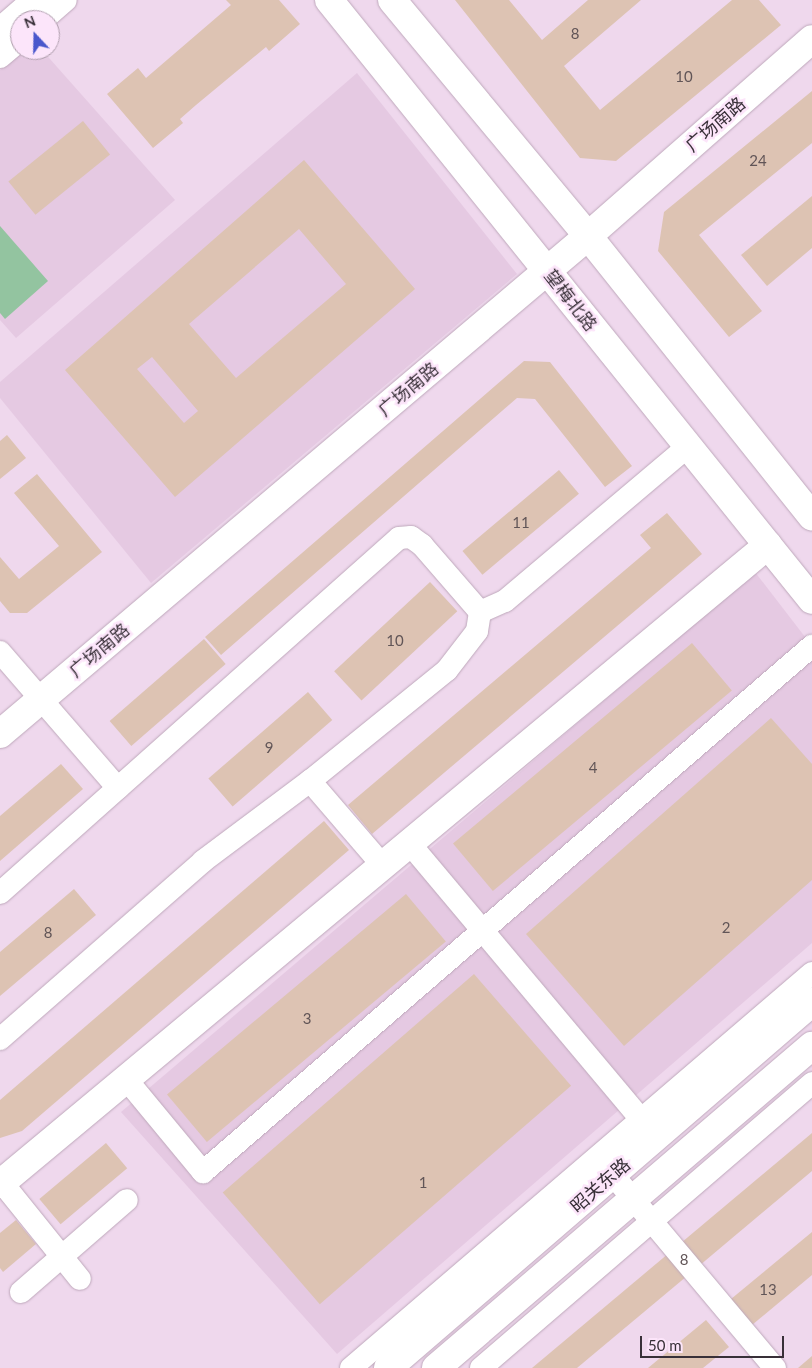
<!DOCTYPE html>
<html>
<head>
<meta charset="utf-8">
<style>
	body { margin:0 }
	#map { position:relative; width:812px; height:1368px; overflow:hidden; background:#efd8ed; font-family:Lato,"Noto Sans SC",sans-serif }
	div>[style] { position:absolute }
	.built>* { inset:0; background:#e5c9e2 }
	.green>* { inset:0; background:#93c4a0 }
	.building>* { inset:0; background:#ddc3b3; transform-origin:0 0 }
	.roads { filter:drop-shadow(0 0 1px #bea8bb) drop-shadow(0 0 1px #bea8bb) }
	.street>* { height:22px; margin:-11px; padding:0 11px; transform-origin:11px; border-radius:11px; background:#fff }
	.secondary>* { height:28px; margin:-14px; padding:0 14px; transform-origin:14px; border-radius:14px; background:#fff }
	.primary>* { height:28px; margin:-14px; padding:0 14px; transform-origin:14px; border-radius:14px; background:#fff }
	span { translate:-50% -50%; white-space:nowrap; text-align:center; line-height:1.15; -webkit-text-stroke:5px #fce5fa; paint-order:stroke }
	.number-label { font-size:15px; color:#615557 }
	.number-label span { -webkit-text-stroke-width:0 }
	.street-label { font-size:18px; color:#383038 }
	.north { position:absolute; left:10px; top:10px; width:50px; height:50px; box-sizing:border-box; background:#fce5fa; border:1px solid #ae9dac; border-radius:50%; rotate:339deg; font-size:14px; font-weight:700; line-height:20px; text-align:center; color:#383038 }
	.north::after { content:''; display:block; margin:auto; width:18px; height:22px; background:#4a57cc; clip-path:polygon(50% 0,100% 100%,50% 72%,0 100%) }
	.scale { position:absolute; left:640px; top:1336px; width:144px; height:22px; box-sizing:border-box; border:2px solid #383038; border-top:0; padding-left:6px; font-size:15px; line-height:18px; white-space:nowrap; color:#383038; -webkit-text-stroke:4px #fce5fa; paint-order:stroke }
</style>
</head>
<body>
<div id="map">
	<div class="built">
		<div style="clip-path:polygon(24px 50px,42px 50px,175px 200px,16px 338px,0 320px,0 70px)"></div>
		<div style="clip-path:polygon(357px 73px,517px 274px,151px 583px,0 398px,0 382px)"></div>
		<div style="clip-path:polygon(755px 572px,812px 646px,812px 943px,337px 1354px,121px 1112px)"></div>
	</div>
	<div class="green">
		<div style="clip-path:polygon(0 226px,48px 281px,5px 319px,0 313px)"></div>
	</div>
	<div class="building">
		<div style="clip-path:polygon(226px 0,279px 0,300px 24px,269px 51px,266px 47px,196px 105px,180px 119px,183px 123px,153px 148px,107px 94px,138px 68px,146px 78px,231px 5px)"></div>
		<div style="clip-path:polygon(455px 0,509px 0,542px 40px,588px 0,641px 0,564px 66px,600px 110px,732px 0,759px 0,781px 25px,616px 161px,580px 158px)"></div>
		<div style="clip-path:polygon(812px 91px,812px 143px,699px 235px,762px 311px,729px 337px,658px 251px,664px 212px)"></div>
		<div style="left:83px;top:121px;width:43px;height:96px;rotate:51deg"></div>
		<div style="clip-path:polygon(evenodd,304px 160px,415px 289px,175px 497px,65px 370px,304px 160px,299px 229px,346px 284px,236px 378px,189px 324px,299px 229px,304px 160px,152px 357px,198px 411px,184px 423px,137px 369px,152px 357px)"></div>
		<div style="clip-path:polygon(812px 196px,812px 248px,767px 286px,741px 255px)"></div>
		<div style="clip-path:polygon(524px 361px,550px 362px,632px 466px,605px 487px,535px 399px,517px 398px,221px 655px,205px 637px)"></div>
		<div style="clip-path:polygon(7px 435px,26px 458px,0 479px,0 441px)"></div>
		<div style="left:559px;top:470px;width:31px;height:126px;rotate:50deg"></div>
		<div style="clip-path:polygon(37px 474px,102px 552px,27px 613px,10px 613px,0 601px,0 557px,19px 579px,59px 546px,14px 493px)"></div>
		<div style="clip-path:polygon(667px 513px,702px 554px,372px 834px,348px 805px,651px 548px,640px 535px)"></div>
		<div style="left:430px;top:582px;width:40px;height:131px;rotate:47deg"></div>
		<div style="left:204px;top:639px;width:33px;height:125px;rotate:49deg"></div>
		<div style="left:692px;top:643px;width:62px;height:312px;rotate:50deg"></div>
		<div style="left:308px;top:692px;width:37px;height:132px;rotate:49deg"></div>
		<div style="clip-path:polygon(771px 718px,812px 764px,812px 880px,624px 1046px,526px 934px)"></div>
		<div style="clip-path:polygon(61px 764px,83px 789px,0 861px,0 816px)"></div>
		<div style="clip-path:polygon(324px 821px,349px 850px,22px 1131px,0 1138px,0 1100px)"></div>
		<div style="clip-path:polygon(74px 889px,96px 915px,0 996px,0 952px)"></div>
		<div style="left:406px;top:894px;width:62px;height:312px;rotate:50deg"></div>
		<div style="left:474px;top:974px;width:148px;height:333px;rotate:49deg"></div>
		<div style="clip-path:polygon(812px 1133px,812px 1171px,693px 1271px,577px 1368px,532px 1368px)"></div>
		<div style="left:106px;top:1143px;width:33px;height:87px;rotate:50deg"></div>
		<div style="clip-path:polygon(16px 1220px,36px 1244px,3px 1272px,0 1268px,0 1233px)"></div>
		<div style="clip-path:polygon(812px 1232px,812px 1275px,746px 1330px,725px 1304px)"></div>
		<div style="clip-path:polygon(706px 1320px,729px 1347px,703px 1368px,648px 1368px)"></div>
		<div style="clip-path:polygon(812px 1356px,812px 1368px,798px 1368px)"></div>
	</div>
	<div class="roads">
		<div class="street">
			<div style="left:43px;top:20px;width:30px;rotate:-41deg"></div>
			<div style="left:0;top:57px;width:26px;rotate:-40deg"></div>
			<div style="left:0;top:652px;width:180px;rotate:49.1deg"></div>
			<div style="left:310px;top:781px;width:112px;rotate:49.3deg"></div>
			<div style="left:410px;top:844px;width:373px;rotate:50deg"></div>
			<div style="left:0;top:893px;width:534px;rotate:-41.66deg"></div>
			<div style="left:399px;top:538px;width:12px;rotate:-5deg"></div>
			<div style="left:411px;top:537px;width:14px;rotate:36deg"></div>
			<div style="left:422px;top:545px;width:89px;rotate:49.1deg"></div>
			<div style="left:480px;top:612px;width:27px;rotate:-24deg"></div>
			<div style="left:505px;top:601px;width:238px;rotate:-40.2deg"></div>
			<div style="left:0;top:1039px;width:270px;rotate:-41.2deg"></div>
			<div style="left:203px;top:861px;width:134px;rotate:-36.8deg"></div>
			<div style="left:310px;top:781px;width:176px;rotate:-39deg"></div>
			<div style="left:447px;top:670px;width:49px;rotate:-52.4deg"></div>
			<div style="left:477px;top:631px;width:19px;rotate:-81deg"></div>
			<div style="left:126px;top:1079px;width:121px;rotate:50.4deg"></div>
			<div style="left:203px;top:1172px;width:805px;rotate:-40.82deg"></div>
			<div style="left:602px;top:1162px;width:269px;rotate:50deg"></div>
			<div style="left:0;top:1180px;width:127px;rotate:51.1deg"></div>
			<div style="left:21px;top:1292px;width:140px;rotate:-41deg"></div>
			<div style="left:351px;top:1368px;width:607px;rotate:-40.59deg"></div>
			<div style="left:481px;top:1368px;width:437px;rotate:-40.7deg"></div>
		</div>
		<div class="secondary">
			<div style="left:329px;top:0;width:770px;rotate:51.17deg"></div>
			<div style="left:392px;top:0;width:307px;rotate:50.3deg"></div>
			<div style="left:588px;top:236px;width:359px;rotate:51.4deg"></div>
			<div style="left:0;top:32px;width:49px;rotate:-40.9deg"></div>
			<div style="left:0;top:734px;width:771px;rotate:-40.26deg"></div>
			<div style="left:588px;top:236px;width:298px;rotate:-41.3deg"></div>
			<div style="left:0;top:1184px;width:999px;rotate:-39.76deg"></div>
		</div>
		<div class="primary">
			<div style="left:388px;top:1368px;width:560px;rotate:-40.8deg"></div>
			<div style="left:436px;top:1368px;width:495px;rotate:-40.6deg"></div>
		</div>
	</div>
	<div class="number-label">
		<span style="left:575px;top:34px">8</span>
		<span style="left:684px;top:77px">10</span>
		<span style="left:758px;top:161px">24</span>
		<span style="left:521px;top:523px">11</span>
		<span style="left:395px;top:641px">10</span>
		<span style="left:269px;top:748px">9</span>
		<span style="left:593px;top:768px">4</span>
		<span style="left:726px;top:928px">2</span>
		<span style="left:48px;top:933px">8</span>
		<span style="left:307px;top:1019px">3</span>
		<span style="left:423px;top:1183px">1</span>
		<span style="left:684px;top:1260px">8</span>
		<span style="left:768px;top:1290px">13</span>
	</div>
	<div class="street-label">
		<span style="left:715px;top:124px;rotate:-41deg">广场南路</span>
		<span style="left:571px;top:300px;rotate:52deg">望梅北路</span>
		<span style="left:408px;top:389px;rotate:-40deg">广场南路</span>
		<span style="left:99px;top:650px;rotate:-40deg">广场南路</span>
		<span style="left:600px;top:1185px;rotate:-41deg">昭关东路</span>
	</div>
	<div class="north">N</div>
	<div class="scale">50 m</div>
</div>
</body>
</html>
